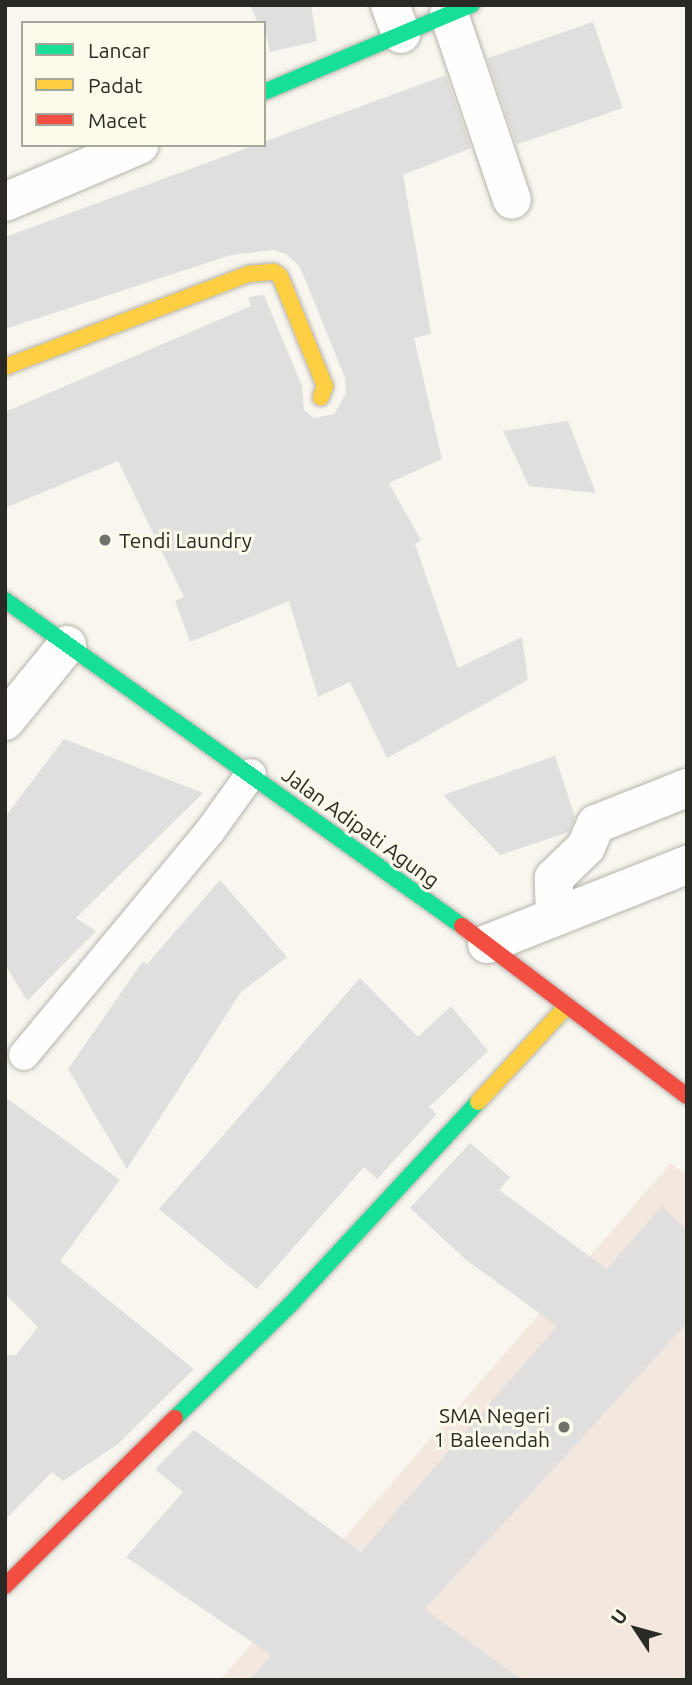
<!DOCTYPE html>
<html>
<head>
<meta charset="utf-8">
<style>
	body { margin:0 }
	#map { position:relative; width:692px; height:1685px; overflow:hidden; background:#f8f6ee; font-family:Ubuntu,sans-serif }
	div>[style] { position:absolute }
	.education>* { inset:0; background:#f3e8df }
	.building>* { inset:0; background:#e1dfdd; transform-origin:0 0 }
	.roads { filter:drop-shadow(0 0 2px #b4b2ac) drop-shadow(0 0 2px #b4b2ac) }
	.lane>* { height:30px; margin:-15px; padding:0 15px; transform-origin:15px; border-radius:15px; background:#fefefc }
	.street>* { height:38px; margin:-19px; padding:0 19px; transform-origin:19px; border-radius:19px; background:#fefefc }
	.fast>* { height:16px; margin:-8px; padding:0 8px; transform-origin:8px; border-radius:8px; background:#16e098 }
	.slow>* { height:16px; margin:-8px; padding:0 8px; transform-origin:8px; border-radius:8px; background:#ffcf43 }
	.jam>* { height:16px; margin:-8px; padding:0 8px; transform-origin:8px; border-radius:8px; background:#f24e42 }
	.dots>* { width:19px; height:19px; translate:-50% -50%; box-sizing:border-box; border:4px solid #fcfaea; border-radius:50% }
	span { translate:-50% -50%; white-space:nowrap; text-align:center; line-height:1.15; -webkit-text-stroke:6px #fcfaea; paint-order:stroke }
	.poi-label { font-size:21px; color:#2a2923 }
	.left { translate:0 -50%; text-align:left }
	.right { translate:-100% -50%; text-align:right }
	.street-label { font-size:21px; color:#2a2923 }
	.frame { position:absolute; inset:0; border:7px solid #2a2923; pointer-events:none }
	.legend { position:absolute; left:21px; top:21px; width:245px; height:126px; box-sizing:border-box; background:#fcfaea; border:2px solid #a8a69a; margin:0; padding:9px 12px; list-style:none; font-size:21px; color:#2a2923 }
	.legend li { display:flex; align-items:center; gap:14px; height:35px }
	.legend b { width:35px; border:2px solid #a8a69a }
	.north { position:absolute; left:601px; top:1594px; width:70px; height:70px; -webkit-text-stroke:5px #fcfaea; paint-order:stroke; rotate:306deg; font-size:19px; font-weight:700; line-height:28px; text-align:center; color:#2a2923 }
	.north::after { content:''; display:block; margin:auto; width:24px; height:32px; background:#2a2923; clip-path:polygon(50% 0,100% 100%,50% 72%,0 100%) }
</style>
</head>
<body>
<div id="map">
	<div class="education">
		<div style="clip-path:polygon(671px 1163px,687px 1175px,687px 1680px,220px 1680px)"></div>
	</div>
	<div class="building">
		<div style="clip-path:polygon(250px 5px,311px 5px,317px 41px,270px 52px,264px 23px,258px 23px)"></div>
		<div style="left:593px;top:22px;width:91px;height:112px;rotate:71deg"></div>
		<div style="clip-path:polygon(446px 75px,471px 148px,403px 175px,431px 334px,414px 338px,442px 459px,389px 483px,421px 540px,415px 544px,458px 668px,522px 637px,528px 680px,387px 758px,350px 682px,318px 697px,289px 601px,190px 642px,175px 601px,184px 597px,118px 461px,5px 508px,5px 412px,251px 306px,248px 298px,254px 296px,264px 295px,302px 386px,304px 410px,314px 418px,334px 414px,346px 393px,345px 378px,300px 267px,286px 254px,273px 250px,231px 255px,5px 329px,5px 237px)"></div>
		<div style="clip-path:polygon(568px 421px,596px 493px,529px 486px,503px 431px)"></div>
		<div style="clip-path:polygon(64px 739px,203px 793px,76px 918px,96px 931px,27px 1001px,5px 964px,5px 817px)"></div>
		<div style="clip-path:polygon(555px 756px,575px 817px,569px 832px,500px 855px,443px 795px)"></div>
		<div style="clip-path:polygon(220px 880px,287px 957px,241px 992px,127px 1169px,68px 1069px,143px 961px,147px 964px)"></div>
		<div style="clip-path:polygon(360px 978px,418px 1037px,451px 1006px,488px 1051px,429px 1107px,437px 1114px,377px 1179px,364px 1167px,257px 1289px,159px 1209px)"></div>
		<div style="clip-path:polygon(5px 1097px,120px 1180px,60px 1261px,194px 1369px,118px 1444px,63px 1481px,52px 1472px,5px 1520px,5px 1355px,16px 1355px,38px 1327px,5px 1294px)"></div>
		<div style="clip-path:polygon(470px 1143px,510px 1177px,499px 1190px,607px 1269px,662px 1206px,687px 1230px,687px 1323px,425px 1609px,522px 1680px,250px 1680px,271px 1655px,126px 1557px,183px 1492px,155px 1469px,194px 1430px,361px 1552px,557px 1326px,465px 1259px,410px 1208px)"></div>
	</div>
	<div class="roads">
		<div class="lane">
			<div style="left:24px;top:1055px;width:291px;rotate:-50.3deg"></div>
			<div style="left:210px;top:831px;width:70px;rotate:-54.3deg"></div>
		</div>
		<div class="street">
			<div style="left:390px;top:5px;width:31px;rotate:69deg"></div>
			<div style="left:449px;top:14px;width:196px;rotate:71.3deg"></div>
			<div style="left:5px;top:202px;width:146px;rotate:-23deg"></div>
			<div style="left:5px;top:721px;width:98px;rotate:-50.8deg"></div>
			<div style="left:555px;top:916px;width:38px;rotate:-92deg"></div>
			<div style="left:554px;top:878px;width:45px;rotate:-44.1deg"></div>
			<div style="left:586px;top:847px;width:25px;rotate:-67deg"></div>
			<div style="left:596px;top:824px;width:98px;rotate:-21.6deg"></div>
			<div style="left:487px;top:944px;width:215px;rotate:-21.6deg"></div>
		</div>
		<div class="fast">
			<div style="left:264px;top:92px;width:225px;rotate:-22.8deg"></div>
			<div style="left:5px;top:600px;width:561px;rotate:35.5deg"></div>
			<div style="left:175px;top:1418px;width:161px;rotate:-44.5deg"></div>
			<div style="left:290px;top:1305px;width:277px;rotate:-47.2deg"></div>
		</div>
		<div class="slow">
			<div style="left:5px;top:367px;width:261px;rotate:-20.9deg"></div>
			<div style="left:249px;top:274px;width:25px;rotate:-5deg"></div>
			<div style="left:274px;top:272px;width:7px;rotate:34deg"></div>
			<div style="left:280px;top:276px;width:119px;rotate:67.8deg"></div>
			<div style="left:325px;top:386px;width:12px;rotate:110deg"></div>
			<div style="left:478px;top:1102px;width:131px;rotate:-47.2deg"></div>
		</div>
		<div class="jam">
			<div style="left:462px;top:926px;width:282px;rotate:37.1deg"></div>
			<div style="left:5px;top:1586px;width:239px;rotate:-44.7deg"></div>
		</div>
	</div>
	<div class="dots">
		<div style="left:105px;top:540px;background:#72716a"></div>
		<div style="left:564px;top:1427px;background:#72716a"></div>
	</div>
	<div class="poi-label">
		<span class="left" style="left:119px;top:540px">Tendi Laundry</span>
		<span class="right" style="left:550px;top:1427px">SMA Negeri<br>1 Baleendah</span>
	</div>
	<div class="street-label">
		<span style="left:361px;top:827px;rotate:36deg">Jalan Adipati Agung</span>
	</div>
	<div class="frame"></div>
	<ul class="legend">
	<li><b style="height:9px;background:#16e098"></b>Lancar</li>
	<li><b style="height:9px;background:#ffcf43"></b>Padat</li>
	<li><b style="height:9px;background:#f24e42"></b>Macet</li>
	</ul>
	<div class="north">U</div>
</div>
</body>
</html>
